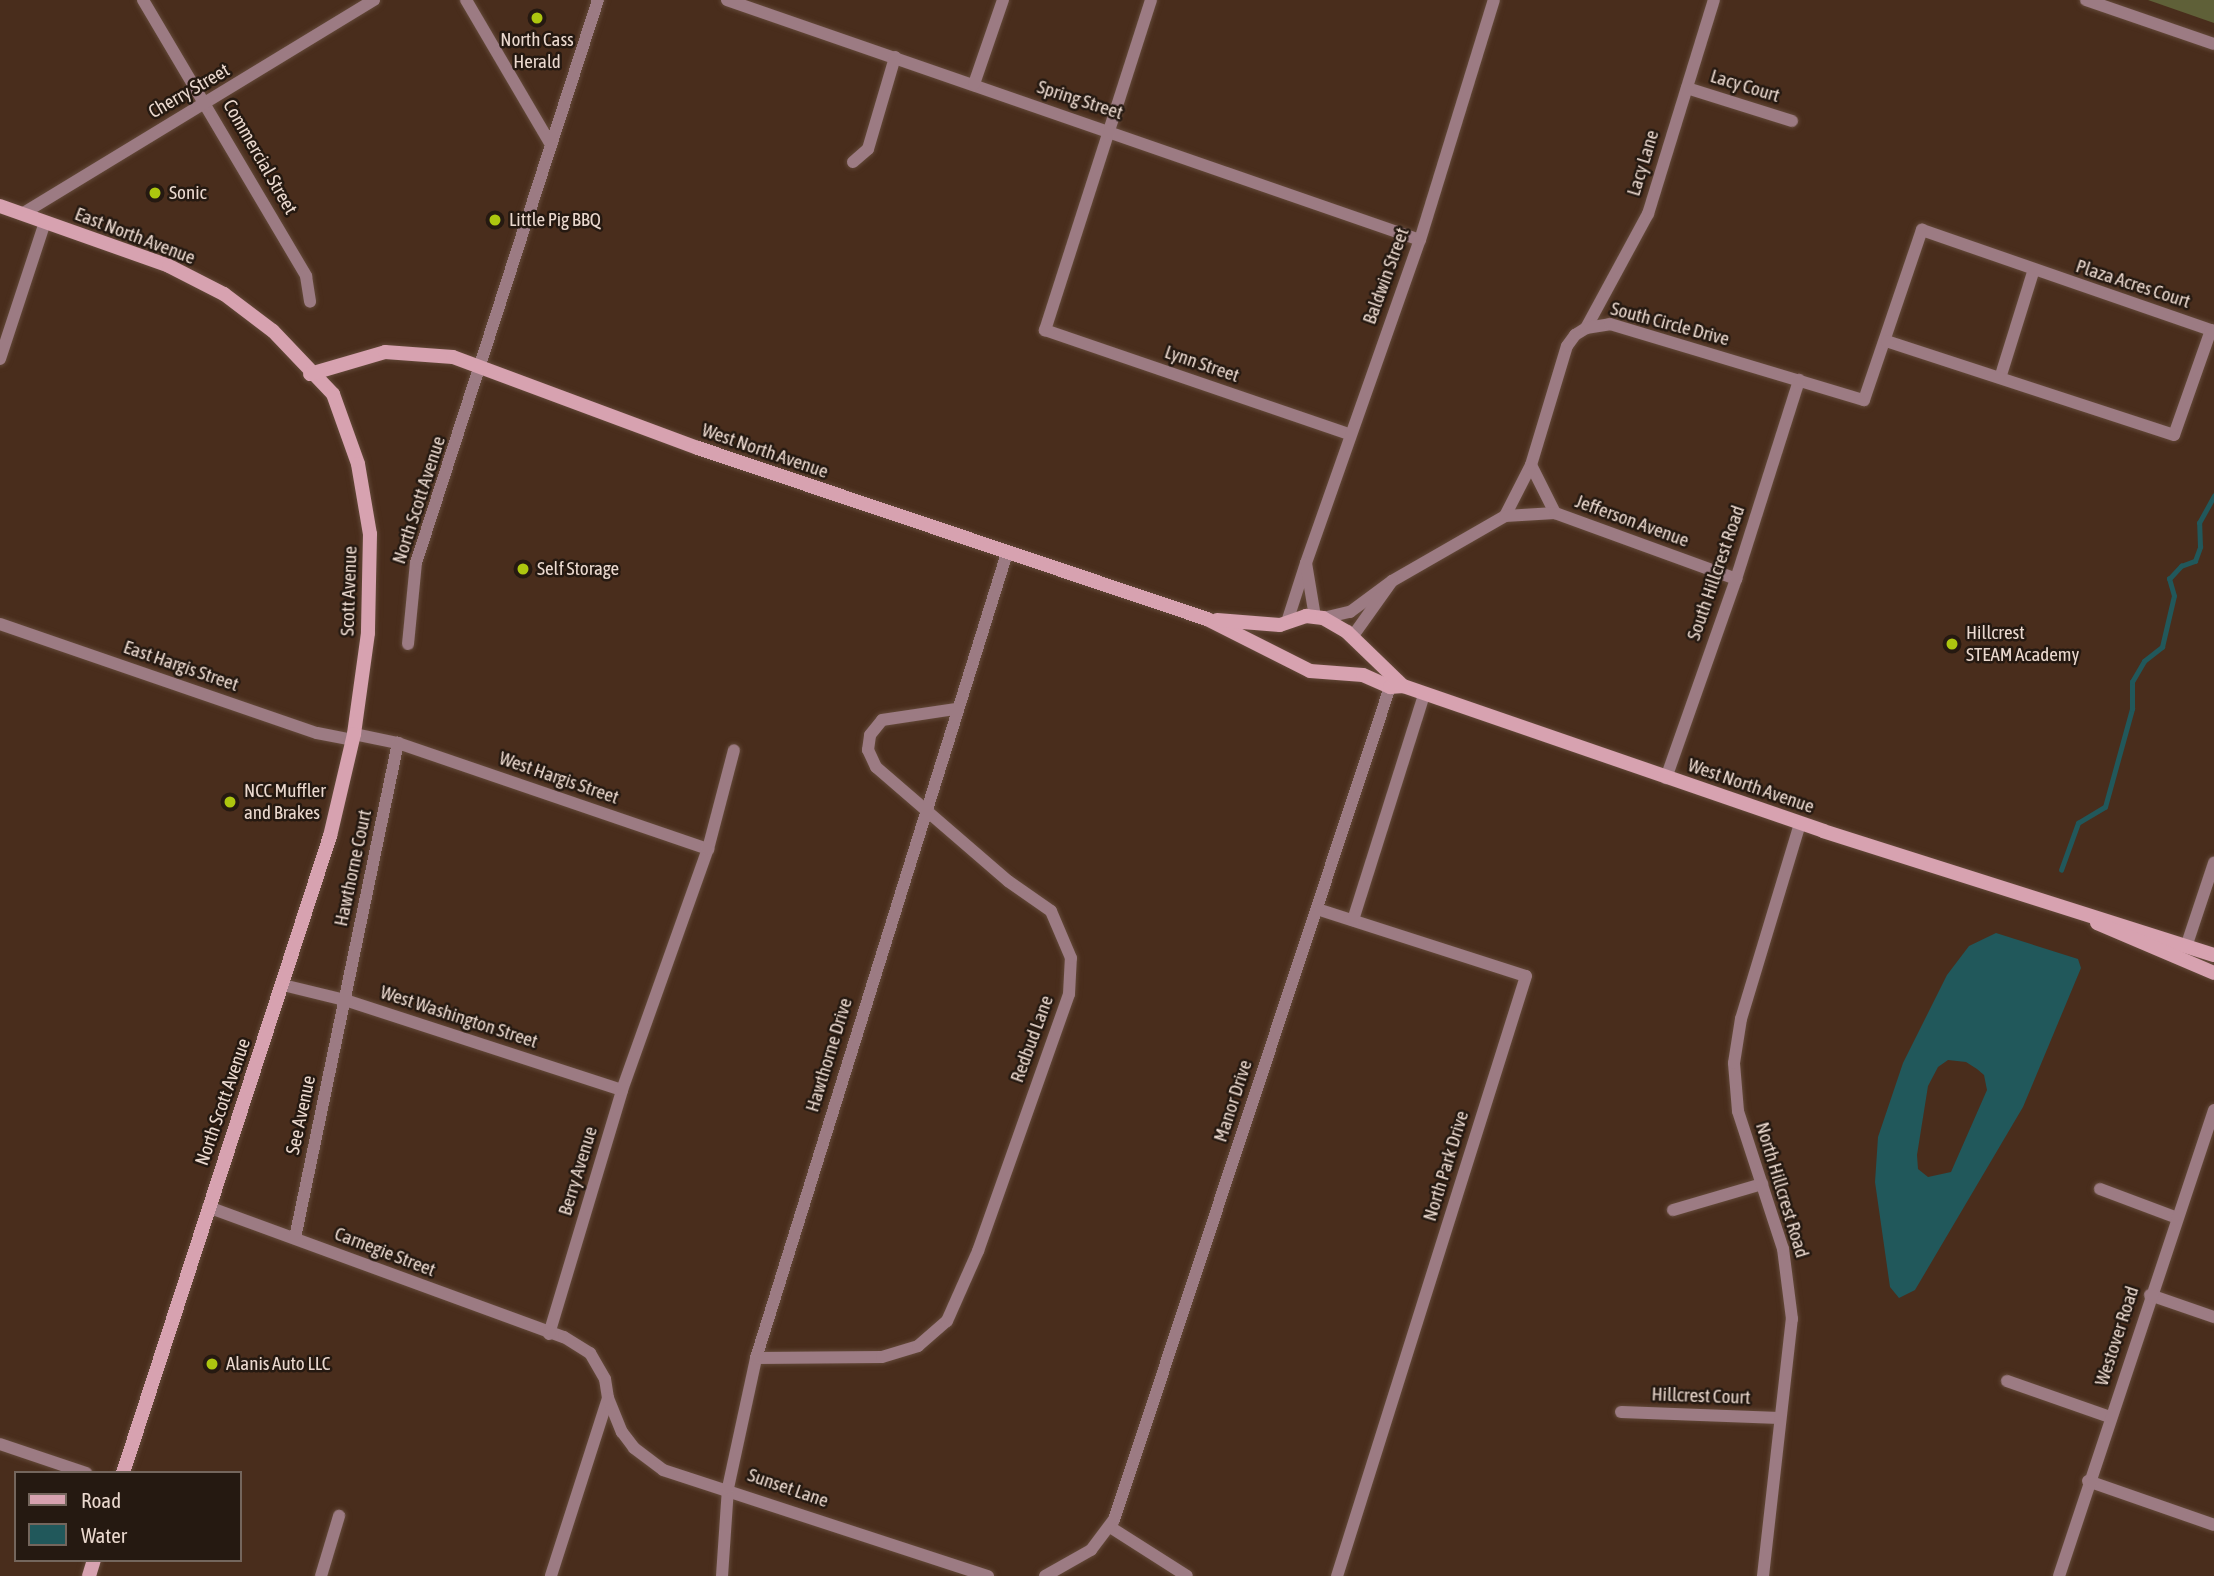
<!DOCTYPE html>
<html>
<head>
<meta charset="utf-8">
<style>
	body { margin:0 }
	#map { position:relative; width:2214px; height:1576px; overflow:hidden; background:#492d1c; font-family:"Asap Condensed",sans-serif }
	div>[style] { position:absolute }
	.green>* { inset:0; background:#5f6038 }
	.water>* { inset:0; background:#21585b }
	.stream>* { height:4.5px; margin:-2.25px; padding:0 2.25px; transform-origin:2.25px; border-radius:2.25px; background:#21585b }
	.roads { filter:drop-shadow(0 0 2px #634939) drop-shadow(0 0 2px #634939) }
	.street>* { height:12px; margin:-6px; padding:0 6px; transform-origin:6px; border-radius:6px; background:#9c7b83 }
	.secondary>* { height:14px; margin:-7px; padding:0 7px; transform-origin:7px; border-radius:7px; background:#d7a2b0 }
	.dots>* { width:19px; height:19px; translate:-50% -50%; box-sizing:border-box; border:4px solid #251911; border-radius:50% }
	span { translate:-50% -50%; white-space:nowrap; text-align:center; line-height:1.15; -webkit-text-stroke:5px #251911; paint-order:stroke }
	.poi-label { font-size:19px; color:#ebd9cf }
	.left { translate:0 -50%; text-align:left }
	.street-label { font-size:19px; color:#ebd9cf }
	.legend { position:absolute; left:14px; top:1471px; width:228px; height:91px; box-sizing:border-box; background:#251911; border:2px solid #74665d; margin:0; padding:9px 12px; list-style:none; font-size:21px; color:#ebd9cf }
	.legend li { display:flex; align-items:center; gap:14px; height:35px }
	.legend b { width:35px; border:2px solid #74665d }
</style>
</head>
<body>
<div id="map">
	<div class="green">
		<div style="clip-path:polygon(2148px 0,2214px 0,2214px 23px)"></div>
	</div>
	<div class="water">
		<div style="clip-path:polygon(evenodd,1996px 933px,2078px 959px,2081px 968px,2023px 1107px,1915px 1290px,1899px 1298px,1890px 1287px,1875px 1182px,1878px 1137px,1903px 1063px,1947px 975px,1969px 946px,1996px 933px,1948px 1060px,1966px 1062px,1977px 1069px,1984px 1075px,1987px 1090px,1951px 1172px,1928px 1177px,1918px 1169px,1917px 1155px,1928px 1086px,1938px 1067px,1948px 1060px)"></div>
	</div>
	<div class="stream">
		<div style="left:2061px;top:870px;width:50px;rotate:-70.1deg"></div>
		<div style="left:2078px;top:823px;width:31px;rotate:-31deg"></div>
		<div style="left:2105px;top:807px;width:102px;rotate:-74.6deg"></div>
		<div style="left:2132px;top:709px;width:27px;rotate:-90deg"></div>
		<div style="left:2132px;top:682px;width:24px;rotate:-60deg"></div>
		<div style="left:2144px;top:661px;width:23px;rotate:-38deg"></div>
		<div style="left:2162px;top:647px;width:52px;rotate:-76.8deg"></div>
		<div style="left:2174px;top:596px;width:18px;rotate:-106deg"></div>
		<div style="left:2169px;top:579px;width:18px;rotate:-47deg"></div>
		<div style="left:2181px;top:566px;width:15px;rotate:-20deg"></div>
		<div style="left:2195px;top:561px;width:15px;rotate:-70deg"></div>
		<div style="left:2200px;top:547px;width:24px;rotate:-92deg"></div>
		<div style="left:2199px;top:523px;width:31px;rotate:-61deg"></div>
	</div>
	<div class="roads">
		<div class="street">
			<div style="left:143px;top:0;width:321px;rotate:59.4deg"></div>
			<div style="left:306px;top:276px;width:26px;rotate:81deg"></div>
			<div style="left:466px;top:0;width:168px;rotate:59.6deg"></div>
			<div style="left:727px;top:0;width:733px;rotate:19.1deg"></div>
			<div style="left:1151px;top:0;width:347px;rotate:107.8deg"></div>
			<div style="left:1045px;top:330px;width:320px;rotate:18.9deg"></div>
			<div style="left:2086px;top:0;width:135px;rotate:19deg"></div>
			<div style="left:974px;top:84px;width:89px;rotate:-71deg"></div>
			<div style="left:1687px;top:88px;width:110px;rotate:17.4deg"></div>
			<div style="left:853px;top:162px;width:20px;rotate:-41deg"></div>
			<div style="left:868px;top:149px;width:96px;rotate:-73.6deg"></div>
			<div style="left:22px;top:214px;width:412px;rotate:-31.3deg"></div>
			<div style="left:1586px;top:328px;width:130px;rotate:-61.5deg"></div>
			<div style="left:1648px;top:214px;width:224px;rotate:-72.9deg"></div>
			<div style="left:0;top:359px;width:144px;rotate:-71.8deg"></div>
			<div style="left:2001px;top:375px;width:108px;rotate:-72.7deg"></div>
			<div style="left:1531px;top:465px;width:54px;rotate:63.4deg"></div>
			<div style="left:1505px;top:516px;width:57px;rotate:-63deg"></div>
			<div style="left:1531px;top:465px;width:124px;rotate:-73.2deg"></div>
			<div style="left:1567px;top:346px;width:14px;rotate:-54deg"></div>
			<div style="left:1575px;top:335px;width:13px;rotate:-32deg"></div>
			<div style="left:1586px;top:328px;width:24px;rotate:-9deg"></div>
			<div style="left:1610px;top:324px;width:265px;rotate:16.7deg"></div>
			<div style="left:1864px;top:400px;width:180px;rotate:-71.2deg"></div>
			<div style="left:1922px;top:230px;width:306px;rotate:19.1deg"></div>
			<div style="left:2211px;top:330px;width:111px;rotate:109.4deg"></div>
			<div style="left:2174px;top:435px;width:302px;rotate:-161.9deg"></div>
			<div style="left:1306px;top:563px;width:343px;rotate:-70.6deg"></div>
			<div style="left:1420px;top:240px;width:251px;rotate:-72.9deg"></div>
			<div style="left:1392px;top:581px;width:130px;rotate:-29.9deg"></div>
			<div style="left:1505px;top:516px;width:50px;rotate:-3.4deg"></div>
			<div style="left:1555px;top:513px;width:193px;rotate:20deg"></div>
			<div style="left:1323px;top:618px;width:28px;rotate:-13deg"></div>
			<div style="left:1350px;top:612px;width:52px;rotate:-36.4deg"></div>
			<div style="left:1392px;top:581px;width:69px;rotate:125.5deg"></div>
			<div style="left:1288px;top:619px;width:59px;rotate:-72.2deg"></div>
			<div style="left:1306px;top:563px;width:55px;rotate:80.5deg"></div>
			<div style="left:0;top:624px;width:335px;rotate:19deg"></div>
			<div style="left:317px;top:733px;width:36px;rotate:11deg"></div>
			<div style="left:408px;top:644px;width:81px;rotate:-84.4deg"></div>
			<div style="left:416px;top:563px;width:592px;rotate:-72.09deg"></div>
			<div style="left:354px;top:734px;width:45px;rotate:11.6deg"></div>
			<div style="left:398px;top:743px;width:328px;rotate:18.9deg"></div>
			<div style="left:1666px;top:778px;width:211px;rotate:-70.6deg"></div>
			<div style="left:1736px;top:579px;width:209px;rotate:-72.4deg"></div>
			<div style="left:1317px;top:909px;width:219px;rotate:17.8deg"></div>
			<div style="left:1526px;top:976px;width:629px;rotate:107.48deg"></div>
			<div style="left:1353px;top:920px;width:236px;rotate:-72.5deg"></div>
			<div style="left:2186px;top:947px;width:89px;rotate:-71.6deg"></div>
			<div style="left:283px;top:985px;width:64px;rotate:13.6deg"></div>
			<div style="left:345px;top:1000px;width:291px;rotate:18deg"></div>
			<div style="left:2100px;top:1189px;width:82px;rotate:20.6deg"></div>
			<div style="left:208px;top:1207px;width:379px;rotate:20.1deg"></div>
			<div style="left:564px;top:1337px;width:31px;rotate:32deg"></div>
			<div style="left:590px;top:1353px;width:30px;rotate:60deg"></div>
			<div style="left:605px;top:1379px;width:19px;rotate:81deg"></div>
			<div style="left:608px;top:1398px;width:187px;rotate:107.8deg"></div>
			<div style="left:1673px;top:1210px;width:93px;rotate:-16.3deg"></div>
			<div style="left:295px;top:1238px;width:506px;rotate:-78.25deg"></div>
			<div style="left:2150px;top:1295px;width:68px;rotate:19deg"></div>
			<div style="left:549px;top:1334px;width:255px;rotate:-73.3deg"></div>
			<div style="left:622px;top:1090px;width:256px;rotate:-70.4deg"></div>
			<div style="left:708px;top:849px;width:102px;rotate:-75.3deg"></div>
			<div style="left:756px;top:1358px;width:126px;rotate:-0.5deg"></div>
			<div style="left:882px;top:1357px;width:38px;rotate:-17deg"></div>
			<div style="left:918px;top:1346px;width:38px;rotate:-41deg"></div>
			<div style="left:947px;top:1321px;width:77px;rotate:-66.1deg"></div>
			<div style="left:978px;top:1251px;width:273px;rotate:-70.5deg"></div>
			<div style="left:1069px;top:994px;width:36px;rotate:-87deg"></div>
			<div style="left:1071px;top:958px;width:51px;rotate:-113.1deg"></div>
			<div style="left:1051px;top:911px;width:52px;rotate:-145.1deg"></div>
			<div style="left:1008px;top:881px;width:174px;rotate:-139.2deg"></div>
			<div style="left:876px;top:767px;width:19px;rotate:-115deg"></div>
			<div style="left:868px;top:750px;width:15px;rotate:-82deg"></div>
			<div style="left:870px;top:735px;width:19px;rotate:-51deg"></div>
			<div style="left:882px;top:720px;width:75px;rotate:-8.5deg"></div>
			<div style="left:2007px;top:1381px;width:109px;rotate:19.3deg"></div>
			<div style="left:608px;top:1398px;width:37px;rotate:68deg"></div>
			<div style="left:622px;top:1432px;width:20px;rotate:53deg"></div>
			<div style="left:634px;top:1448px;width:36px;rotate:37deg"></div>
			<div style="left:663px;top:1470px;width:342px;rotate:18.1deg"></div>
			<div style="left:1621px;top:1412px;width:159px;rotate:2.2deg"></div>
			<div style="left:0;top:1444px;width:91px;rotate:18.6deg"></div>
			<div style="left:2088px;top:1481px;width:133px;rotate:19.2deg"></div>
			<div style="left:1110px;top:1527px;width:91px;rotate:32.5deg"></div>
			<div style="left:321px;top:1576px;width:63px;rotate:-73.3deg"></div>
			<div style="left:722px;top:1576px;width:88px;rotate:-86.1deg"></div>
			<div style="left:728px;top:1488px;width:133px;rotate:-77.8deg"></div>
			<div style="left:756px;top:1358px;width:843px;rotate:-72.68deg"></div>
			<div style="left:1045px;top:1576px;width:53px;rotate:-29.5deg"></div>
			<div style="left:1091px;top:1550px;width:38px;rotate:-53deg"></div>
			<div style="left:1114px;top:1520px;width:878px;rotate:-71.67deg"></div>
			<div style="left:1763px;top:1576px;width:259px;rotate:-83.6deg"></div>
			<div style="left:1792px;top:1319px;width:71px;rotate:-97.3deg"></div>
			<div style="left:1783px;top:1249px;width:145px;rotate:-108.1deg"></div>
			<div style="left:1738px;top:1111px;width:48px;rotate:-94.8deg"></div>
			<div style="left:1734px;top:1063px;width:45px;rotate:-81deg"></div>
			<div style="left:1741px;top:1019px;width:205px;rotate:-73.2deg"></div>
			<div style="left:2059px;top:1576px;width:491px;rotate:-71.6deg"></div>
		</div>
		<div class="secondary">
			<div style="left:0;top:206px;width:179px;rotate:19.5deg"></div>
			<div style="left:169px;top:266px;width:62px;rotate:27deg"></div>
			<div style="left:224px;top:294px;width:61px;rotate:37.1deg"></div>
			<div style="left:273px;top:331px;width:87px;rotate:46.4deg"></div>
			<div style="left:333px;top:394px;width:74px;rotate:70.3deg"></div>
			<div style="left:358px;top:464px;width:71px;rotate:80.3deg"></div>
			<div style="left:370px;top:534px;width:99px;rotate:91.2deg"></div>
			<div style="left:368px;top:633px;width:102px;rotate:97.9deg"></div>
			<div style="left:354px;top:734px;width:105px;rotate:103.2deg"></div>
			<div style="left:330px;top:836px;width:670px;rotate:108deg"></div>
			<div style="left:310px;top:374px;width:78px;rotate:-16.3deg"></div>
			<div style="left:385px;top:352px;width:68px;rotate:4.2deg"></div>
			<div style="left:453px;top:357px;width:261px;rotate:20.4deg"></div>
			<div style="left:698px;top:448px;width:537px;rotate:18.57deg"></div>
			<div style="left:1207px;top:619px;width:115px;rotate:26.8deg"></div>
			<div style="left:1310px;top:671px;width:53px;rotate:4.3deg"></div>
			<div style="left:1363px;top:675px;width:30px;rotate:24deg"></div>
			<div style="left:1390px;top:687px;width:13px;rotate:-4deg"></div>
			<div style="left:1403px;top:686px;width:444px;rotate:19deg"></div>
			<div style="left:1823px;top:831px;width:410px;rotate:17.6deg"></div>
			<div style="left:1217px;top:620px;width:63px;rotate:4.5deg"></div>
			<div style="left:1280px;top:625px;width:28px;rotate:-19deg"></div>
			<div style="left:1306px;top:616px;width:17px;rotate:7deg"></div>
			<div style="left:1323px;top:618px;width:28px;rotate:30deg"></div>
			<div style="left:1347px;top:632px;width:78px;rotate:44deg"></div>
			<div style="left:2097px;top:923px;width:127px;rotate:23.1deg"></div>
			<div style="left:89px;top:1576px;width:17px;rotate:-73deg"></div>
		</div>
	</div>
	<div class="dots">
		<div style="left:537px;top:18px;background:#adc60f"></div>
		<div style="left:155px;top:193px;background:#adc60f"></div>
		<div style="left:495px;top:220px;background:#adc60f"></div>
		<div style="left:523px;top:569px;background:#adc60f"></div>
		<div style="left:1952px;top:644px;background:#adc60f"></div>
		<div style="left:230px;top:802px;background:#adc60f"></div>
		<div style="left:212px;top:1364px;background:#adc60f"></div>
	</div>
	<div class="poi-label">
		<span style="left:537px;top:51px">North Cass<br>Herald</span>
		<span class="left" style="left:169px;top:193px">Sonic</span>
		<span class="left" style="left:509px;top:220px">Little Pig BBQ</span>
		<span class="left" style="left:537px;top:569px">Self Storage</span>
		<span class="left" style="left:1966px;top:644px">Hillcrest<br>STEAM Academy</span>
		<span class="left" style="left:244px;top:802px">NCC Muffler<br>and Brakes</span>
		<span class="left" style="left:226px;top:1364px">Alanis Auto LLC</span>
	</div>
	<div class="street-label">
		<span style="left:1745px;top:86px;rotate:17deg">Lacy Court</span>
		<span style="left:189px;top:91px;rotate:-30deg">Cherry Street</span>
		<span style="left:1080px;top:100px;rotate:18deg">Spring Street</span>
		<span style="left:260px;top:157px;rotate:60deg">Commercial Street</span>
		<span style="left:1643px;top:163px;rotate:-73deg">Lacy Lane</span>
		<span style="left:135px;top:236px;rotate:21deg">East North Avenue</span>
		<span style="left:1386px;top:276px;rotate:-70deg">Baldwin Street</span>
		<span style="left:2133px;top:284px;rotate:18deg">Plaza Acres Court</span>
		<span style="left:1670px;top:324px;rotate:15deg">South Circle Drive</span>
		<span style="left:1202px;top:364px;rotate:19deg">Lynn Street</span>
		<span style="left:765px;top:451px;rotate:19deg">West North Avenue</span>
		<span style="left:419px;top:500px;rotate:-72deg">North Scott Avenue</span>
		<span style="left:1632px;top:521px;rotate:20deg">Jefferson Avenue</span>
		<span style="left:1716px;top:573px;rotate:-71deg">South Hillcrest Road</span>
		<span style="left:349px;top:591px;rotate:-88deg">Scott Avenue</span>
		<span style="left:181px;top:666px;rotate:19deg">East Hargis Street</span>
		<span style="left:559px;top:778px;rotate:19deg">West Hargis Street</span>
		<span style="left:1751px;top:786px;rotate:19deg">West North Avenue</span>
		<span style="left:353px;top:868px;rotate:-78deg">Hawthorne Court</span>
		<span style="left:459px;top:1017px;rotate:18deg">West Washington Street</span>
		<span style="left:1032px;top:1039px;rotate:-70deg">Redbud Lane</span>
		<span style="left:829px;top:1055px;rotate:-73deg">Hawthorne Drive</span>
		<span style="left:1233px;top:1101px;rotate:-72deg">Manor Drive</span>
		<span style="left:223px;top:1102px;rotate:-71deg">North Scott Avenue</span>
		<span style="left:301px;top:1115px;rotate:-78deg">See Avenue</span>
		<span style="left:1446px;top:1166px;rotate:-73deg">North Park Drive</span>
		<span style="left:578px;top:1171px;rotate:-73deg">Berry Avenue</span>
		<span style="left:1782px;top:1190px;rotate:73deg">North Hillcrest Road</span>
		<span style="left:385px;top:1252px;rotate:21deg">Carnegie Street</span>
		<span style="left:2117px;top:1336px;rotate:-72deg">Westover Road</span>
		<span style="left:1701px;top:1396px;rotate:2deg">Hillcrest Court</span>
		<span style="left:788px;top:1488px;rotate:19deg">Sunset Lane</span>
	</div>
	<ul class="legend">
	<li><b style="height:9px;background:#d7a2b0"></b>Road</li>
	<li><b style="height:19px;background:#21585b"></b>Water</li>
	</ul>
</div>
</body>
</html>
